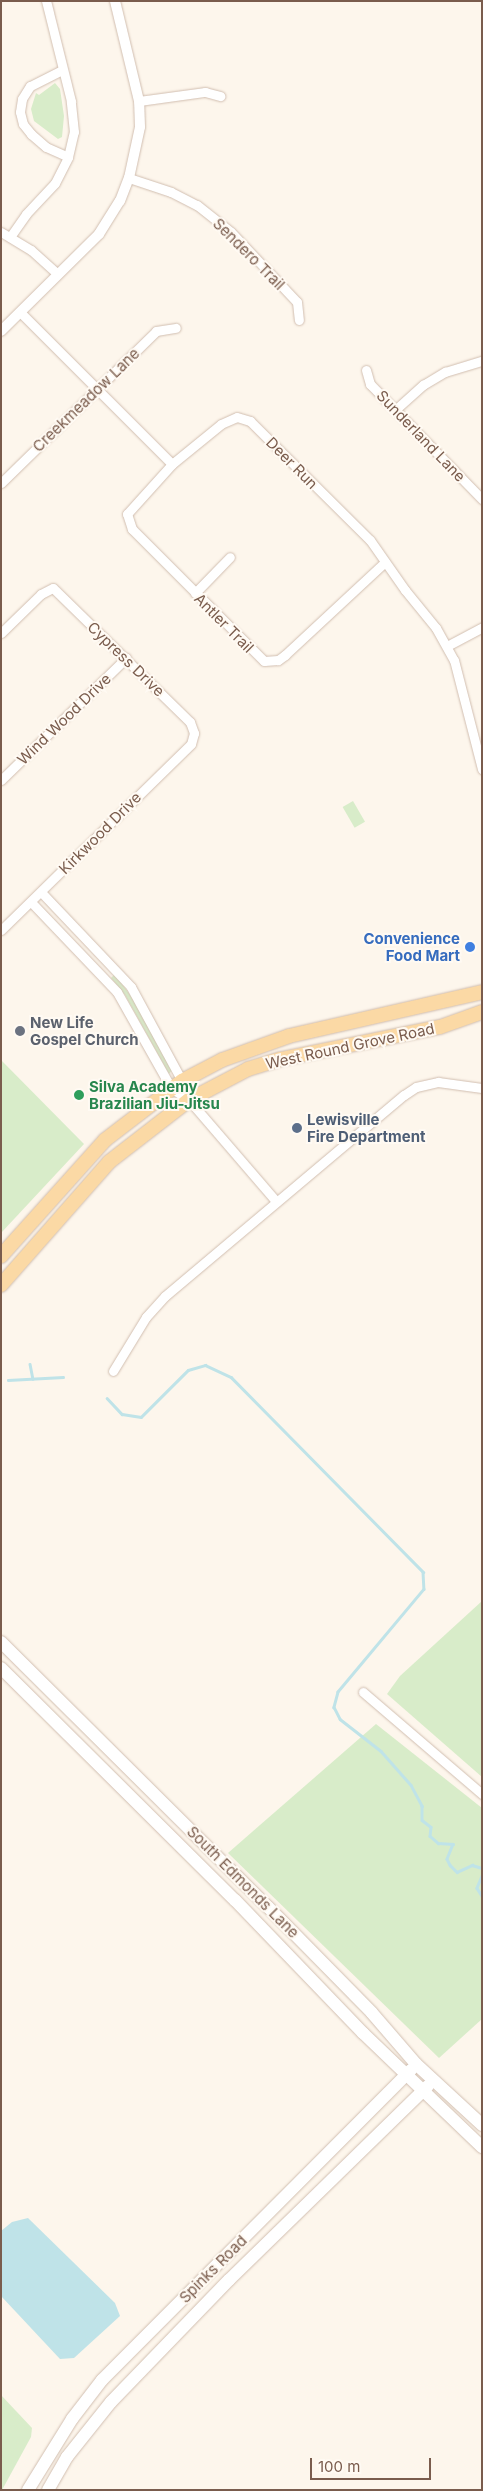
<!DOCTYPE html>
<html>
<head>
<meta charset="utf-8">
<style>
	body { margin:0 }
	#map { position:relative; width:483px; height:2491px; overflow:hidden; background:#fdf6ec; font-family:Inter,sans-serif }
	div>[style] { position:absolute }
	.green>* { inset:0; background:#d8ecc9; transform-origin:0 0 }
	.water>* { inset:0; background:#bfe3e8 }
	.stream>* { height:2.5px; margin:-1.25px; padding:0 1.25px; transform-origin:1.25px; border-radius:1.25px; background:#bfe3e8 }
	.roads { filter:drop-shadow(0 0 1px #d1beb0) drop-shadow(0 0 1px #d1beb0) }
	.minor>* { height:9px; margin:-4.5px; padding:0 4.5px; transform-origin:4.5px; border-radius:4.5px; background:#fff }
	.tertiary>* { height:10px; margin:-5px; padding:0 5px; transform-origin:5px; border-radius:5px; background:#fff }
	.secondary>* { height:12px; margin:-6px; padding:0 6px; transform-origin:6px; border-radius:6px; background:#fff }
	.primary>* { height:14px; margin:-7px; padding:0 7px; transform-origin:7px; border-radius:7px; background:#fbd9a5 }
	.dots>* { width:14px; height:14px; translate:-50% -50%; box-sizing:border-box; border:2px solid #fffaf3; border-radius:50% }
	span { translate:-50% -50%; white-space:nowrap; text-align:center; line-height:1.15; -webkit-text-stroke:4px #fffaf3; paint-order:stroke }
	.street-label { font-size:15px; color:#7a5c4d }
	.shop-label { font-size:15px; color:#366cbe; font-weight:700 }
	.right { translate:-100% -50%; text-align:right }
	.worship-label { font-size:15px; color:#5b616d; font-weight:700 }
	.left { translate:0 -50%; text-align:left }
	.leisure-label { font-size:15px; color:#27864d; font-weight:700 }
	.service-label { font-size:15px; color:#4e5e75; font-weight:700 }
	.frame { position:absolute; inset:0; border:2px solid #7a5c4d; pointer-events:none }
	.scale { position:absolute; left:310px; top:2458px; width:121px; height:22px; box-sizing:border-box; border:2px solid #7a5c4d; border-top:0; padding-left:6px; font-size:15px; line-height:18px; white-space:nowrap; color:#7a5c4d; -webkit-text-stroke:4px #fffaf3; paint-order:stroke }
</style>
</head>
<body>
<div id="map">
	<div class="green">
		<div style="clip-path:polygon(55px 83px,60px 89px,64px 116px,62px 137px,58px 139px,34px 121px,31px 109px,36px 93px,39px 95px)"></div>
		<div style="left:353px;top:801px;width:24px;height:12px;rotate:60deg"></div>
		<div style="clip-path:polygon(115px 974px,133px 999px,172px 1070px,169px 1074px,125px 995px,111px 978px)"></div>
		<div style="clip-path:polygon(1px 1060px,84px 1144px,1px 1233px)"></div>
		<div style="clip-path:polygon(482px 1601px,482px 1777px,387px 1694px,400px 1676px)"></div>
		<div style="clip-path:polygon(376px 1724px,482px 1808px,482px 2019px,439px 2058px,228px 1853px)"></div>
		<div style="clip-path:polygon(1px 2395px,32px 2428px,31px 2437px,2px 2490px)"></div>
	</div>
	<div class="water">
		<div style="clip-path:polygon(28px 2218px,115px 2303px,120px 2316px,74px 2358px,60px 2359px,1px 2296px,1px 2231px,12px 2222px)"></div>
	</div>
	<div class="stream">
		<div style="left:30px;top:1364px;width:15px;rotate:79deg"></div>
		<div style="left:8px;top:1380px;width:55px;rotate:-3.1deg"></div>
		<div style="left:107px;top:1398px;width:22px;rotate:47deg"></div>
		<div style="left:122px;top:1414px;width:19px;rotate:9deg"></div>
		<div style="left:141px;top:1417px;width:66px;rotate:-45deg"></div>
		<div style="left:188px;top:1370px;width:18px;rotate:-16deg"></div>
		<div style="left:205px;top:1365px;width:29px;rotate:25deg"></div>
		<div style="left:231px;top:1377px;width:274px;rotate:45.4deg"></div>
		<div style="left:423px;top:1572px;width:17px;rotate:87deg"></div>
		<div style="left:424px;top:1589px;width:134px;rotate:129.9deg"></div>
		<div style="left:338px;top:1692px;width:16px;rotate:105deg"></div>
		<div style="left:334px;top:1707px;width:13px;rotate:63deg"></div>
		<div style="left:340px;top:1719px;width:52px;rotate:38deg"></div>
		<div style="left:381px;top:1751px;width:45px;rotate:48.6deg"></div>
		<div style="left:411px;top:1785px;width:24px;rotate:62deg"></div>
		<div style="left:422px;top:1806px;width:14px;rotate:90deg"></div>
		<div style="left:422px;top:1820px;width:11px;rotate:38deg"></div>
		<div style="left:431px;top:1827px;width:9px;rotate:96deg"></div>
		<div style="left:430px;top:1836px;width:11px;rotate:41deg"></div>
		<div style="left:438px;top:1843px;width:15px;rotate:4deg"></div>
		<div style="left:453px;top:1844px;width:16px;rotate:112deg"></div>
		<div style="left:447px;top:1859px;width:7px;rotate:63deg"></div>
		<div style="left:450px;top:1865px;width:10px;rotate:45deg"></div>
		<div style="left:457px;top:1872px;width:17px;rotate:-25deg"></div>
		<div style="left:472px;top:1865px;width:10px;rotate:17deg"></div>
		<div style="left:482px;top:1876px;width:13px;rotate:113deg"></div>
		<div style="left:477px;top:1888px;width:9px;rotate:58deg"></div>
	</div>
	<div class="roads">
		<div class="minor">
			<div style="left:62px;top:70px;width:36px;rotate:153deg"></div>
			<div style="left:30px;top:86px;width:15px;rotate:122deg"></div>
			<div style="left:22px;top:99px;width:13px;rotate:99deg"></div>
			<div style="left:20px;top:112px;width:12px;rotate:76deg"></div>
			<div style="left:23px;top:124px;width:13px;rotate:51deg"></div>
			<div style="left:31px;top:134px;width:20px;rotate:41deg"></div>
			<div style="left:46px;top:147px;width:24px;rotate:24deg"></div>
			<div style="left:139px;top:101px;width:67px;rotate:-7.8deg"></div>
			<div style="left:205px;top:92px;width:16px;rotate:15deg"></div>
			<div style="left:129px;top:178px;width:44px;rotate:18.4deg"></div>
			<div style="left:171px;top:192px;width:29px;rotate:27deg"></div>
			<div style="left:197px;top:205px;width:43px;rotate:38.5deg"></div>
			<div style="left:231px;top:232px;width:96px;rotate:46.7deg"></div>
			<div style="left:297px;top:302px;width:18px;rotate:84deg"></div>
			<div style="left:1px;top:232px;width:35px;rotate:31deg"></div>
			<div style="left:31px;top:250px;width:36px;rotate:42deg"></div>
			<div style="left:10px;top:237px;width:28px;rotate:-55deg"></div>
			<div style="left:26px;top:214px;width:42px;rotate:-46.9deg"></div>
			<div style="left:55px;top:183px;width:29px;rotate:-63deg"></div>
			<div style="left:68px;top:157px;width:26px;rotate:-77deg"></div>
			<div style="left:74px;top:132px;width:31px;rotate:-96deg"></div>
			<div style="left:71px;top:101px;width:103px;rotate:-104deg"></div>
			<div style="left:20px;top:312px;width:215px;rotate:45deg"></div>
			<div style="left:366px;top:370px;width:15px;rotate:74deg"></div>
			<div style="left:370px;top:384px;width:161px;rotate:45.8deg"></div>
			<div style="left:395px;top:410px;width:38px;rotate:-42deg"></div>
			<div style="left:423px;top:385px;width:26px;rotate:-31deg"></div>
			<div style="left:445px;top:372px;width:39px;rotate:-17deg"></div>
			<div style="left:1px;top:483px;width:217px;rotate:-44.4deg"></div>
			<div style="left:156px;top:331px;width:20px;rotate:-9deg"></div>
			<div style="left:385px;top:562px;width:137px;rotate:137.1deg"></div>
			<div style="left:285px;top:655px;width:9px;rotate:144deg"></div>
			<div style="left:278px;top:660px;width:14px;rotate:176deg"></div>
			<div style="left:264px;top:661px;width:187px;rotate:-135deg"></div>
			<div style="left:132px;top:529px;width:16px;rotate:-108deg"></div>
			<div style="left:127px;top:514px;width:67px;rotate:-48deg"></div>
			<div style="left:172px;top:464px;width:63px;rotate:-39.2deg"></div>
			<div style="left:221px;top:424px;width:17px;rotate:-24deg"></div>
			<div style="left:237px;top:417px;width:14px;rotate:17deg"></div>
			<div style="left:250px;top:421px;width:169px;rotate:44.8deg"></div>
			<div style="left:370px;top:540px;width:61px;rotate:55deg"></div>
			<div style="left:405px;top:590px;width:49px;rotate:50.8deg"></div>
			<div style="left:436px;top:628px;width:37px;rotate:61deg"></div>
			<div style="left:454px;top:660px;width:113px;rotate:75.6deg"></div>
			<div style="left:195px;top:593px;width:50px;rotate:-45.8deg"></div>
			<div style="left:1px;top:633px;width:56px;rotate:-44.3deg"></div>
			<div style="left:41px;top:594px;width:13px;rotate:-27deg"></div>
			<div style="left:53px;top:588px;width:192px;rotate:44.4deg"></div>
			<div style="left:190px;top:722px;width:12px;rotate:70deg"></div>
			<div style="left:194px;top:733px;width:11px;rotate:105deg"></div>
			<div style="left:191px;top:744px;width:266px;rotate:135.6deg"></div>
			<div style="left:447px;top:646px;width:40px;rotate:-28deg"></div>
			<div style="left:1px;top:780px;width:175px;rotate:-44.3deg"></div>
			<div style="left:41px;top:892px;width:131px;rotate:46.5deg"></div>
			<div style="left:131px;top:987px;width:107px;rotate:61.5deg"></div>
			<div style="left:182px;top:1081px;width:20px;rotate:70deg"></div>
			<div style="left:31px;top:902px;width:124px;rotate:46.3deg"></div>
			<div style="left:117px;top:992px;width:110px;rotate:60.6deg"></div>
			<div style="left:171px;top:1088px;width:22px;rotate:34deg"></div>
			<div style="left:189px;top:1100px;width:133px;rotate:49.3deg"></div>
			<div style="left:113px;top:1371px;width:63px;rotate:-58.6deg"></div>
			<div style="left:146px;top:1317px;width:28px;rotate:-48deg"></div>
			<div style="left:165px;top:1296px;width:312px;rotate:-40.1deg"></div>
			<div style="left:404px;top:1095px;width:14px;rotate:-34deg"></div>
			<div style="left:416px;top:1087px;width:23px;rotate:-13deg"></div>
			<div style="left:438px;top:1082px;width:44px;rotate:7.8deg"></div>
			<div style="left:363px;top:1692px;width:157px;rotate:40.6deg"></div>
		</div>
		<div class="tertiary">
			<div style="left:1px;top:331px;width:138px;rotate:-44.7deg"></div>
			<div style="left:99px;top:234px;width:39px;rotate:-58deg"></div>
			<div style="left:120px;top:201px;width:25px;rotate:-69deg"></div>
			<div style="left:129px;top:178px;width:52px;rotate:-77.8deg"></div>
			<div style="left:140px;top:127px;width:26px;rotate:-92deg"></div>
			<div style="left:139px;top:101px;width:103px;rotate:-103.5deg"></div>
		</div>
		<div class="secondary">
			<div style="left:1px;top:1642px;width:376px;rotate:44.8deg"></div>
			<div style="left:268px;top:1907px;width:148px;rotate:45.5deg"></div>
			<div style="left:372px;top:2013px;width:67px;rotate:49.2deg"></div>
			<div style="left:416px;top:2064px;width:90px;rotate:42.7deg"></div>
			<div style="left:1px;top:1668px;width:330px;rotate:44.8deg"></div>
			<div style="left:235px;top:1900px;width:185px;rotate:46.1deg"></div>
			<div style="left:363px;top:2033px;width:165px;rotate:43.8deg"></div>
			<div style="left:28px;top:2490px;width:84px;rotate:-58.2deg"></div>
			<div style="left:72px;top:2419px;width:49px;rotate:-52.4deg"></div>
			<div style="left:102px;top:2380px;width:438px;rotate:-45.1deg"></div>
			<div style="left:48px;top:2490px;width:38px;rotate:-60deg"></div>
			<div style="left:67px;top:2457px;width:70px;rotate:-51.3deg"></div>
			<div style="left:111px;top:2402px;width:170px;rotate:-46deg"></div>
			<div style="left:229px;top:2280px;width:278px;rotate:-44.3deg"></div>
		</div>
		<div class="primary">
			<div style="left:1px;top:1256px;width:156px;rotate:-48.1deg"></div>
			<div style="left:105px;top:1140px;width:97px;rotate:-37.5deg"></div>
			<div style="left:182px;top:1081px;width:45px;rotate:-27.7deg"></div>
			<div style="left:222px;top:1060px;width:71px;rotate:-19.7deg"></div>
			<div style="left:289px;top:1036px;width:198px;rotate:-12.8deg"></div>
			<div style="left:1px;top:1285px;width:164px;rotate:-48.7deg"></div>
			<div style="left:109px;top:1162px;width:101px;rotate:-37.8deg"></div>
			<div style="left:189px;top:1100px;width:67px;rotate:-27.7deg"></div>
			<div style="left:248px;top:1069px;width:34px;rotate:-17deg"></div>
			<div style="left:281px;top:1059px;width:162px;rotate:-11.4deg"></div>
			<div style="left:440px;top:1027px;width:45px;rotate:-19.7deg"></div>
		</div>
	</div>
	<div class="dots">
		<div style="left:470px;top:947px;background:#3f7fe0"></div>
		<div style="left:20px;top:1031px;background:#6b7280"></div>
		<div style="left:79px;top:1095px;background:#2e9e5b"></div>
		<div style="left:297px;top:1128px;background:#5c6f8a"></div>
	</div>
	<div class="street-label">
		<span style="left:249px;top:254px;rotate:45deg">Sendero Trail</span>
		<span style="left:86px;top:400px;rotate:-44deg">Creekmeadow Lane</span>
		<span style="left:421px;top:436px;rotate:46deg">Sunderland Lane</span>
		<span style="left:292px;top:463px;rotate:45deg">Deer Run</span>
		<span style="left:224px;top:623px;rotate:45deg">Antler Trail</span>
		<span style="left:126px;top:659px;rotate:44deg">Cypress Drive</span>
		<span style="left:64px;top:719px;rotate:-44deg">Wind Wood Drive</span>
		<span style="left:100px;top:833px;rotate:-45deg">Kirkwood Drive</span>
		<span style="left:350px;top:1046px;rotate:-12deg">West Round Grove Road</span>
		<span style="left:243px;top:1882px;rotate:45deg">South Edmonds Lane</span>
		<span style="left:213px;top:2269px;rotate:-45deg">Spinks Road</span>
	</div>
	<div class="shop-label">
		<span class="right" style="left:460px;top:947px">Convenience<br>Food Mart</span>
	</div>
	<div class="worship-label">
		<span class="left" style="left:30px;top:1031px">New Life<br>Gospel Church</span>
	</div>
	<div class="leisure-label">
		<span class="left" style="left:89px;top:1095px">Silva Academy<br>Brazilian Jiu-Jitsu</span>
	</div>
	<div class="service-label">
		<span class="left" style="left:307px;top:1128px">Lewisville<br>Fire Department</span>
	</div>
	<div class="frame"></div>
	<div class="scale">100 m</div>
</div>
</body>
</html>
